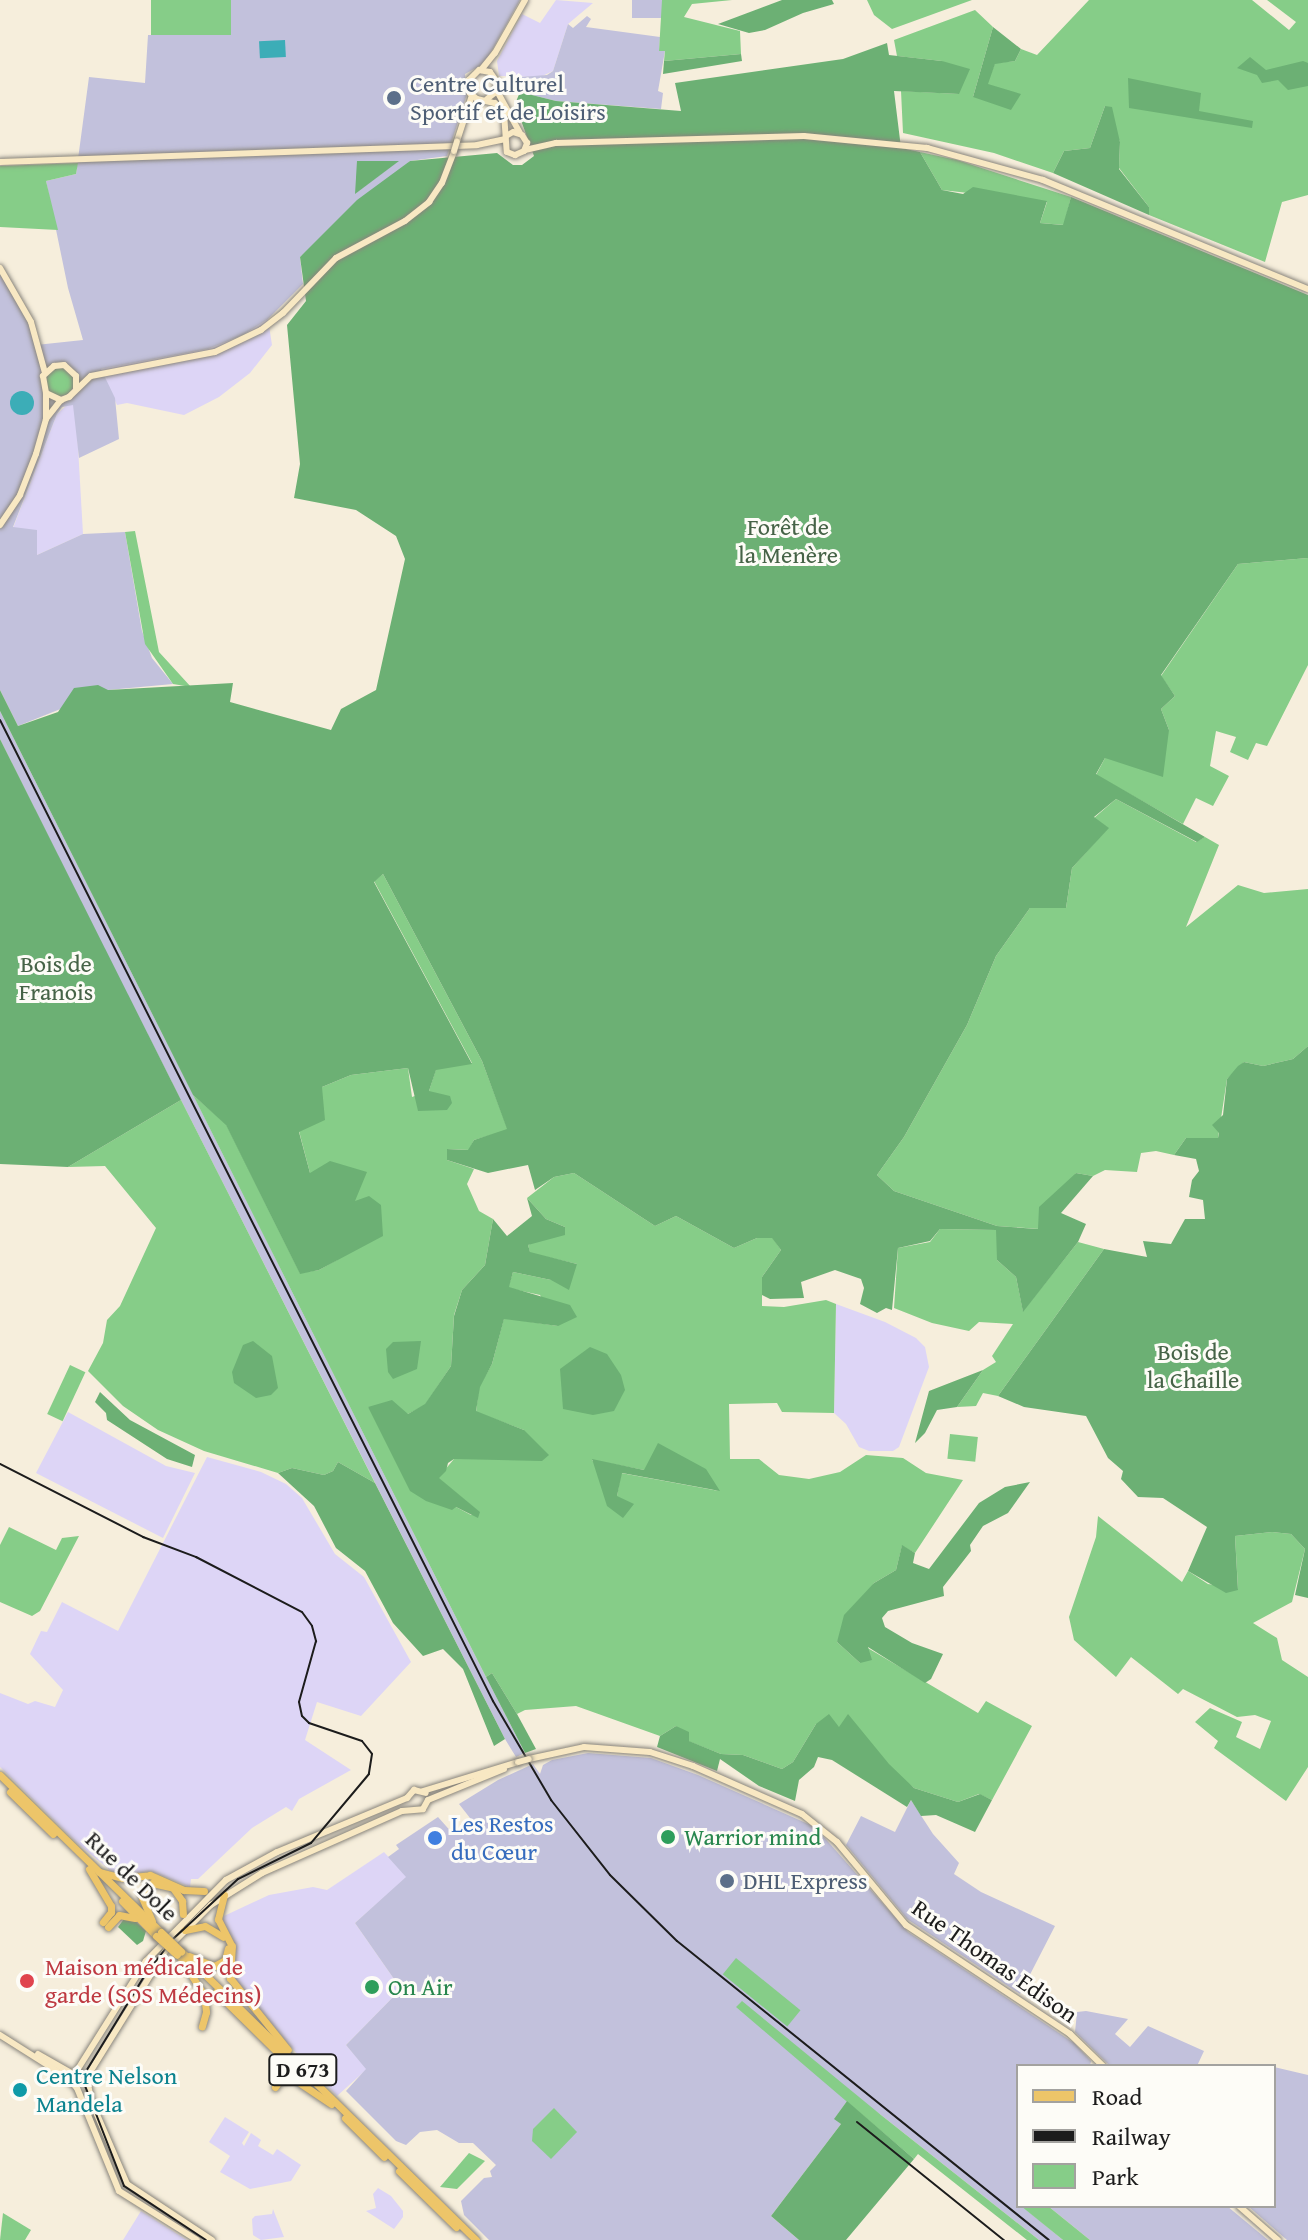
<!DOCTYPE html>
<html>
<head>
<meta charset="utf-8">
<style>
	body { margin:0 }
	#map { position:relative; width:1308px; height:2240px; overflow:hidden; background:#f6eedc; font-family:"Gentium Book Plus",serif }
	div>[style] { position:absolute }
	.built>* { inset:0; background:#ddd5f6 }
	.industrial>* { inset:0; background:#c2c1dc; transform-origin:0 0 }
	.green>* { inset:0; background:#86cd88; transform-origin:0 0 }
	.round { border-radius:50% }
	.forest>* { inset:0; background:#6cb074 }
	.water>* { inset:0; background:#3cadb7; transform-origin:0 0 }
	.roads { filter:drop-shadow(0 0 2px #89857c) drop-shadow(0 0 2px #89857c) }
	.secondary>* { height:6px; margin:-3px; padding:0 3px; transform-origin:3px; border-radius:3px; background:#f8e8c3 }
	.primary>* { height:7px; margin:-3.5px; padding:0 3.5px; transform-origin:3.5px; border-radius:3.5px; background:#edc569 }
	.tram>* { height:2px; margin:-1px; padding:0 1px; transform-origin:1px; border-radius:1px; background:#1c1c1c }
	.rail>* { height:2px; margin:-1px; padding:0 1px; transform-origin:1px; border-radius:1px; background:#1c1c1c }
	.bridges { filter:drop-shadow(0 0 2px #89857c) drop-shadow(0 0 2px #89857c) }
	.secondary-bridge>* { height:6px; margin:-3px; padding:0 3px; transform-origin:3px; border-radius:3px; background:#f8e8c3 }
	.primary-bridge>* { height:7px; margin:-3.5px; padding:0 3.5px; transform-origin:3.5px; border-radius:3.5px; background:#edc569 }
	.dots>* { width:22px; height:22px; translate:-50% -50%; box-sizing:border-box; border:4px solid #fdfcf7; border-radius:50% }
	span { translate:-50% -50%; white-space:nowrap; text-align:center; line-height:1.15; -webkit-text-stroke:6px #fdfcf7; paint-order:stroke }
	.shield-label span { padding:2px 6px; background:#fdfcf7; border:2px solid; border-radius:6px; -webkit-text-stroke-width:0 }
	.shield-label { font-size:22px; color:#1c1c1c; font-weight:700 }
	.service-label { font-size:24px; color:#4e5e75 }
	.left { translate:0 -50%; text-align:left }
	.park-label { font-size:24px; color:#466347 }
	.shop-label { font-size:24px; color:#366cbe }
	.leisure-label { font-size:24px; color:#27864d }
	.street-label { font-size:24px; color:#1c1c1c }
	.health-label { font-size:24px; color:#be3a42 }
	.culture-label { font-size:24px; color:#0d838f }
	.legend { position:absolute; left:1016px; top:2064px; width:260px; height:144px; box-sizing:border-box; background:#fdfcf7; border:2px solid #a3a29f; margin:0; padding:10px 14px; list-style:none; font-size:24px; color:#1c1c1c }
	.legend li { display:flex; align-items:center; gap:16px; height:40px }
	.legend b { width:40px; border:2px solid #a3a29f }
</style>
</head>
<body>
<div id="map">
	<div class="built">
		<div style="clip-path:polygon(556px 0,593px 3px,568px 24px,553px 71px,540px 77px,499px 76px,497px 61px,522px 14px,540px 23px)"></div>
		<div style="clip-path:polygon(268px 319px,272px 345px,250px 373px,219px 397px,184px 415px,127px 403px,117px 405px,100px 369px,208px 349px,243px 335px)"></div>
		<div style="clip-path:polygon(68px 404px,73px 405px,76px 412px,83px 534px,37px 555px,13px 528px,57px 414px)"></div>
		<div style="clip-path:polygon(836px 1304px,885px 1322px,916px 1338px,925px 1347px,929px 1367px,899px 1447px,893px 1451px,869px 1451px,859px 1447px,846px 1424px,834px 1413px)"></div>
		<div style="clip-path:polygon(68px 1412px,166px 1466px,195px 1473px,163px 1538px,36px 1473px)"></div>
		<div style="clip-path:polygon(207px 1457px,261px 1472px,286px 1484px,302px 1498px,335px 1554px,364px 1577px,411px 1662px,361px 1716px,317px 1702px,305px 1740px,351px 1770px,299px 1799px,292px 1811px,286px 1807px,252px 1828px,198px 1879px,191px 1879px,190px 1887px,151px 1871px,124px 1874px,111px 1871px,78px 1844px,0 1767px,0 1693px,28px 1704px,35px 1701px,55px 1707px,63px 1690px,30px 1654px,41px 1631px,47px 1632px,62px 1602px,118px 1631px)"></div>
		<div style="clip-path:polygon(384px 1852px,407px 1877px,355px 1923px,401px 1989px,346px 2045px,367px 2069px,337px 2096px,307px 2066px,235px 1980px,231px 1969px,235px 1944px,221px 1923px,224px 1916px,269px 1895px,313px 1887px,327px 1890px)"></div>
		<div style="clip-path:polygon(225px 2117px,249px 2132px,242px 2143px,244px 2146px,251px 2133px,261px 2140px,258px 2146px,273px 2155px,277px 2149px,301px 2165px,291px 2181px,250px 2189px,220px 2172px,230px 2156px,209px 2142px)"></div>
		<div style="clip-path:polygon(378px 2188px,391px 2196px,403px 2211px,403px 2217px,394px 2229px,366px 2211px,376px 2208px,373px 2194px)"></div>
		<div style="clip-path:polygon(273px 2209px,284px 2237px,261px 2240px,253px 2235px,252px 2219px,255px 2216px,272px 2214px)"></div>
		<div style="clip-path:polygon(141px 2211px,187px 2240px,123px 2240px)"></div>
	</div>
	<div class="industrial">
		<div style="clip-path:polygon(231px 0,520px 0,485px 63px,465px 74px,467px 94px,447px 156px,410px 161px,300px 257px,303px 284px,268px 319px,243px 335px,208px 349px,101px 369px,115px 398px,119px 439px,79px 458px,73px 405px,62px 407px,57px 414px,13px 527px,37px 530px,37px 555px,83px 534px,125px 532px,142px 631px,152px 658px,173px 684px,108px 690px,18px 726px,0 690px,0 271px,29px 324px,36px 345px,83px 340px,68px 288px,46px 181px,76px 174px,89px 77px,145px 83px,148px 35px,230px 35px)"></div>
		<div style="left:632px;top:0;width:30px;height:18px"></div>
		<div style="clip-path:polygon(587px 16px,591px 19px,586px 27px,660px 37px,659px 50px,665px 51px,658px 91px,663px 93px,661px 109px,556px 101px,520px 92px,520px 77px,547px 75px,553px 71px,568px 24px,573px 28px)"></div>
		<div style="clip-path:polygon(0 711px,486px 1677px,525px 1753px,516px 1757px,505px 1739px,115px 970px,0 739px)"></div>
		<div style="clip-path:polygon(588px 1753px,651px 1758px,698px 1775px,815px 1827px,908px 1932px,1074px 2043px,1091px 2061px,1090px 2066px,1018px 2066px,1017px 2202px,1063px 2240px,1039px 2240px,881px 2115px,803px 2061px,847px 2101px,835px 2118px,841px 2124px,771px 2216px,799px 2240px,489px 2240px,464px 2215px,461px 2201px,484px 2178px,492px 2177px,490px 2171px,496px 2165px,473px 2143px,459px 2143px,437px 2130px,420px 2132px,406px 2145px,396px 2141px,346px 2091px,366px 2069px,346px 2045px,401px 1989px,355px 1923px,406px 1877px,388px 1857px,399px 1849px,396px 1845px,438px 1817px,454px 1835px,470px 1818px,459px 1804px,498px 1780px,533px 1764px,540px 1774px,543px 1765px,552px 1760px)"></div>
		<div style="clip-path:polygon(911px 1800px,933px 1834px,959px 1863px,954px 1874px,981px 1892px,1055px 1926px,1020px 1994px,907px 1919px,846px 1845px,861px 1816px,895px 1832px)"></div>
		<div style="clip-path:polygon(1086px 2011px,1128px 2019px,1115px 2034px,1130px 2047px,1148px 2026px,1204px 2051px,1197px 2066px,1110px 2066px,1075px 2032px,1077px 2012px)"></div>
		<div style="clip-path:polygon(1274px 2067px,1308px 2075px,1308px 2240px,1287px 2240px,1248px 2206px,1274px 2206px)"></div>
		<div style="clip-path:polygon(1048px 2206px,1227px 2206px,1268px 2240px,1090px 2240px)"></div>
	</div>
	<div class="green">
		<div style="left:151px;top:0;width:80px;height:35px"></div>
		<div style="clip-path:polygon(662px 0,732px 0,692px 4px,684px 17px,740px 31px,741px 54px,664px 61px,665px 51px,659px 51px)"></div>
		<div style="clip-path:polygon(867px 0,972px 0,892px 29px,874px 15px)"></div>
		<div style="clip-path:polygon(1089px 0,1252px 0,1289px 30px,1296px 22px,1267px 0,1308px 0,1308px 195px,1282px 202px,1265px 262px,1149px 215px,1149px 207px,1119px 168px,1120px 142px,1105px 106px,1090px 148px,1064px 151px,1053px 173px,994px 153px,903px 133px,901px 91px,959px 94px,942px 61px,897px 56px,894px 40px,975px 10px,993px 27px,973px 97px,987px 84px,995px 63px,1015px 61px,1021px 49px,1037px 55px)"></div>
		<div style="clip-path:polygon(920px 152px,957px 160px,1071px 197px,1064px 225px,1040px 223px,1047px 202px,942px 190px)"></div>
		<div style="clip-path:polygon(78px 163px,76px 174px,46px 181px,58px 230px,0 227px,0 166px)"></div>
		<div class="round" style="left:46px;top:368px;width:28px;height:28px"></div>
		<div style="clip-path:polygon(135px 531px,159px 652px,191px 687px,173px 684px,145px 644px,125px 532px)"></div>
		<div style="clip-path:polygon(1308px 558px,1308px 665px,1267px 746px,1256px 743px,1248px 760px,1230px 752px,1236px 737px,1216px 731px,1210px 766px,1229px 776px,1213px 806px,1196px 798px,1183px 824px,1096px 775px,1105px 758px,1169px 730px,1161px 709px,1175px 696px,1161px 676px,1238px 564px)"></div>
		<div style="clip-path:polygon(1116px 799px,1196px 842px,1205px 837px,1219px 845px,1186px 927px,1238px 885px,1264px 893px,1308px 889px,1308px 1046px,1293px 1059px,1263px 1066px,1244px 1062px,1227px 1079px,1218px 1138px,1186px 1138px,1174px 1155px,1156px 1151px,1141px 1153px,1137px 1172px,1105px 1170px,1093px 1176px,1076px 1173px,1039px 1229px,997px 1226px,894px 1191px,877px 1175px,904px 1137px,967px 1025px,996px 956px,1030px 908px,1066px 908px,1072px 868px,1108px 828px,1094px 818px)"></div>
		<div style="clip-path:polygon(evenodd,383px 874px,482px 1061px,508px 1130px,474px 1140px,469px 1150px,448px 1149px,447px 1160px,474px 1169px,467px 1184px,479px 1211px,493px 1219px,485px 1265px,462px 1290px,454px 1315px,451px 1366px,425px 1405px,408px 1414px,368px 1407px,456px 1507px,471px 1515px,479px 1512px,438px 1478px,454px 1459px,524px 1430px,476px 1412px,479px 1387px,492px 1364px,504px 1318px,558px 1326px,540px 1295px,508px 1288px,513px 1272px,551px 1280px,577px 1264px,530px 1253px,528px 1245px,565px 1227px,546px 1219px,527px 1198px,554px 1177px,574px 1173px,655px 1226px,676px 1216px,734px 1248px,757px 1238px,772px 1237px,781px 1250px,762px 1277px,762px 1306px,784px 1307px,826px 1300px,836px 1304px,834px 1413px,782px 1412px,777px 1403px,729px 1404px,730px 1459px,759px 1459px,779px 1475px,809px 1479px,840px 1472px,866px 1455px,903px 1458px,926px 1473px,963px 1480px,915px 1553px,902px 1546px,896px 1570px,874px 1583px,837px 1642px,860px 1663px,866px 1647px,978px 1713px,986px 1701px,1032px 1726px,992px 1800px,979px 1794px,958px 1802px,914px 1788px,839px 1727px,816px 1724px,793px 1762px,782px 1769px,743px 1755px,721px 1754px,688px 1741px,676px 1726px,660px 1736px,576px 1706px,525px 1710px,517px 1714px,492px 1673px,486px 1677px,193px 1095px,226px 1124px,300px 1273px,319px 1270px,337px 1260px,354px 1201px,310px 1173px,299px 1131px,322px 1087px,351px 1075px,408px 1068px,412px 1097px,429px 1091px,436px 1069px,472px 1063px,374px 881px,383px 874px,592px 1460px,644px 1470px,719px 1491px,621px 1473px,617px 1496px,592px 1460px)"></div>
		<div style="clip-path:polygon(181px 1100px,375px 1483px,338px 1462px,333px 1471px,324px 1475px,292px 1468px,278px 1473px,204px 1451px,158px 1430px,123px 1406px,88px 1371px,103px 1343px,107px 1320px,120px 1306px,156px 1228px,105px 1166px,68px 1167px)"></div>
		<div style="clip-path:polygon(940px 1229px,997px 1230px,997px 1260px,1016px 1277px,1023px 1311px,1078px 1242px,1104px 1249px,998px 1396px,983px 1393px,976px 1406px,957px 1407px,983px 1370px,996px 1362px,992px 1356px,1013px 1324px,979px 1322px,969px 1331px,932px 1323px,894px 1308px,898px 1248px,930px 1242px)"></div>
		<div style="left:70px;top:1365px;width:17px;height:54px;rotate:25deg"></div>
		<div style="left:950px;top:1434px;width:28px;height:25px;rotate:6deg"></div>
		<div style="clip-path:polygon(1098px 1516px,1182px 1582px,1188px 1571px,1208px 1584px,1238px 1589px,1235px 1536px,1272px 1532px,1291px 1534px,1305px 1549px,1292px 1602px,1253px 1623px,1277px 1638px,1282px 1660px,1308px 1677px,1308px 1767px,1286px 1801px,1214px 1748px,1218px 1741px,1195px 1722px,1210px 1708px,1242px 1722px,1236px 1737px,1260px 1749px,1271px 1721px,1255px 1715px,1237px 1717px,1183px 1689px,1178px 1694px,1131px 1657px,1116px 1677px,1074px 1640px,1069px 1617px,1096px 1537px)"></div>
		<div style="clip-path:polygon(9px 1527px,56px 1550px,62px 1538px,79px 1536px,40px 1611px,32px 1616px,0 1602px,0 1545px)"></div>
		<div style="left:736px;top:1958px;width:83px;height:21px;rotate:39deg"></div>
		<div style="clip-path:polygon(742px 2001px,881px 2115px,1039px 2240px,1027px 2240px,918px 2154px,914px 2159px,736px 2007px)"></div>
		<div style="clip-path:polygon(554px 2108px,577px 2132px,551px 2159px,532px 2141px,533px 2129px)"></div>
		<div style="clip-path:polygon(469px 2153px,485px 2161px,457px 2189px,440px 2187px)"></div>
		<div style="clip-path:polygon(1021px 2206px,1048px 2206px,1090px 2240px,1063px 2240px)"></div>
		<div style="clip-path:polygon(3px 2213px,31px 2230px,25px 2240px,0 2240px)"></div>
	</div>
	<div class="forest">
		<div style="clip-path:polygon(782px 0,832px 0,834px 4px,803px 13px,765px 30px,749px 33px,718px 24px)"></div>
		<div style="clip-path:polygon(993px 27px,1021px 49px,1015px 61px,995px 64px,988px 84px,1021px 94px,1011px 110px,973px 97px)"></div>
		<div style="clip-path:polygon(887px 43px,889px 55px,942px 61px,970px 69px,959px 94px,894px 91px,901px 148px,920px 152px,942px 190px,963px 194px,973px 187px,1047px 201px,1040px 223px,1063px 225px,1071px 197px,1308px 295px,1308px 558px,1238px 564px,1161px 675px,1175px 696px,1161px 709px,1169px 730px,1163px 777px,1105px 758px,1096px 774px,1205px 837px,1197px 842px,1116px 799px,1094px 817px,1109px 828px,1072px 868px,1066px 908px,1030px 908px,996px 956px,967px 1025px,904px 1137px,877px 1175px,894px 1191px,997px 1226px,1038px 1229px,1039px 1207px,1076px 1173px,1093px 1176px,1061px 1213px,1086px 1224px,1078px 1242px,1023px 1312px,1016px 1277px,997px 1260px,996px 1230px,940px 1229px,930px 1241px,898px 1248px,892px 1310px,886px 1308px,877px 1313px,860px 1304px,864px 1288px,861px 1279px,835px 1270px,801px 1282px,804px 1298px,770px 1299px,762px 1295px,762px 1277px,781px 1250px,772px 1238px,757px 1238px,734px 1248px,676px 1216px,655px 1226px,574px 1173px,554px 1177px,535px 1190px,528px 1165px,488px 1173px,447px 1160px,447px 1149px,468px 1150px,474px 1140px,507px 1129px,482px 1061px,383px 874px,374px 882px,472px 1064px,436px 1070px,429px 1091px,450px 1096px,452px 1103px,447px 1110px,418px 1111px,408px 1068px,351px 1075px,322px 1087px,325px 1120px,299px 1132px,310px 1173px,330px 1161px,367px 1172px,355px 1201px,369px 1196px,381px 1205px,383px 1236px,319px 1270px,300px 1274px,226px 1125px,193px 1095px,0 711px,0 690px,18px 726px,58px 712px,74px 688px,98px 685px,108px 690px,233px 683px,230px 702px,331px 730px,341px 709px,376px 690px,405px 559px,396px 536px,356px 510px,294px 498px,300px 464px,287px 325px,306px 301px,300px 257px,357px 200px,410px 161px,497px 153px,513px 165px,522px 165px,534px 156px,515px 104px,520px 92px,556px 101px,681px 111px,675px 83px,843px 59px)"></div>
		<div style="clip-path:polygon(741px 54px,742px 61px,663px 74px,664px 61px)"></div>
		<div style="clip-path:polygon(1250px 57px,1266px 70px,1303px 61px,1308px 63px,1308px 86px,1288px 90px,1278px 80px,1262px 83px,1257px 75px,1237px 68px)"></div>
		<div style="clip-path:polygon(1128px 78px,1201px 93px,1199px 111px,1253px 121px,1252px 128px,1129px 108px)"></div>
		<div style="clip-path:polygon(1105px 106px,1112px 107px,1120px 142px,1119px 169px,1149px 207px,1149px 215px,1053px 173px,1064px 151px,1090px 148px)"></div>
		<div style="clip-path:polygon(357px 161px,399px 161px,355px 194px)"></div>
		<div style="clip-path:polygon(0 739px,181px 1100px,68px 1167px,0 1164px)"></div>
		<div style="clip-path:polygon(1308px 1046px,1308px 1598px,1295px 1595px,1305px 1549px,1291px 1534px,1272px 1532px,1235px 1536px,1238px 1590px,1226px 1593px,1188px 1571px,1207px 1527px,1163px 1498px,1138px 1497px,1121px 1479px,1123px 1471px,1108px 1458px,1086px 1416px,1024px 1407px,998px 1396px,1104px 1249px,1147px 1257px,1143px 1241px,1171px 1244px,1185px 1219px,1205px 1219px,1203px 1200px,1189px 1197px,1192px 1180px,1199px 1171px,1196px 1159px,1174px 1155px,1186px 1138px,1218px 1138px,1219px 1133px,1212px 1125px,1223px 1115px,1227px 1079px,1238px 1066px,1244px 1062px,1263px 1066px,1293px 1059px)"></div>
		<div style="clip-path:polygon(527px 1198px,546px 1219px,565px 1227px,565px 1235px,528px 1245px,530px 1252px,577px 1264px,569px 1290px,551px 1280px,513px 1272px,509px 1287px,570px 1305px,577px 1317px,558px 1326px,504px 1319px,492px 1364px,480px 1387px,476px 1411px,524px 1430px,549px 1455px,542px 1461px,454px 1459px,448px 1463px,446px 1471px,439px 1478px,480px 1512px,478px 1518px,456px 1507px,452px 1510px,426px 1501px,410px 1491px,368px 1407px,392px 1400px,408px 1414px,425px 1404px,451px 1366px,454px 1316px,462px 1290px,485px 1265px,493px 1219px,507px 1236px,532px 1216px)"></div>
		<div style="clip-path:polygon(253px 1341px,272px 1356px,278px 1388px,271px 1395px,256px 1398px,234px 1383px,232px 1372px,243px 1345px)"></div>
		<div style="clip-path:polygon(421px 1341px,417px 1369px,393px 1379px,388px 1372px,386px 1349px,393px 1342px)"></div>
		<div style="clip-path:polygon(590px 1347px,607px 1354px,621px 1375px,625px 1390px,614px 1411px,593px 1415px,563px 1409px,560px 1369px)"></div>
		<div style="clip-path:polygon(983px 1370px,957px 1407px,937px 1410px,925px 1433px,915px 1443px,929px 1391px)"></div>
		<div style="clip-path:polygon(100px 1392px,130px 1420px,195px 1455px,192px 1467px,167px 1459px,107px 1420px,106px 1413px,95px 1402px)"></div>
		<div style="clip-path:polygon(658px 1443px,706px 1469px,720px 1491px,622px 1473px,617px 1496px,634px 1504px,623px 1518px,607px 1506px,592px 1459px,644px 1470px)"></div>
		<div style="clip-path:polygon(338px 1462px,375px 1483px,505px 1739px,494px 1746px,463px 1669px,443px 1649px,423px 1656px,393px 1623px,365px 1571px,336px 1548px,314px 1506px,278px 1473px,292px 1468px,324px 1475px,333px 1471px)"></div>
		<div style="clip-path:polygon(1030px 1482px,1008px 1513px,983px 1526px,970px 1545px,971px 1551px,943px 1587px,944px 1596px,888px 1611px,882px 1618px,885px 1627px,912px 1643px,943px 1654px,931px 1679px,925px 1683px,868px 1647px,872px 1660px,860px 1663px,837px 1642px,844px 1615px,874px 1583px,896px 1570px,902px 1545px,915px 1553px,913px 1563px,929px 1569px,979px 1503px,1005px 1487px)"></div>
		<div style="clip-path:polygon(492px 1673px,517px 1714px,536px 1749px,525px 1753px,486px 1677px)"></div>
		<div style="clip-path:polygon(829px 1714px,839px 1727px,848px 1714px,889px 1764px,914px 1788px,958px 1802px,980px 1794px,992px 1800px,975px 1832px,936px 1815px,921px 1816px,911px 1800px,907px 1807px,832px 1760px,818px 1757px,814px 1767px,799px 1780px,795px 1801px,759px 1786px,720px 1759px,717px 1771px,657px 1747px,660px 1736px,676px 1726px,689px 1732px,689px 1741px,721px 1754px,743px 1755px,782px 1769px,793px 1762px,816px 1724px)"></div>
		<div style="clip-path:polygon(124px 1919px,135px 1921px,146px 1931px,143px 1941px,137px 1945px,118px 1927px)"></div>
		<div style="clip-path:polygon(847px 2101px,914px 2159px,846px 2240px,799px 2240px,771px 2216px,841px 2124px,834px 2119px)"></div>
	</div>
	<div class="water">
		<div style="left:285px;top:40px;width:17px;height:26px;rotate:87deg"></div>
		<div class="round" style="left:10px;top:391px;width:24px;height:24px"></div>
	</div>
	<div class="roads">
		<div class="secondary">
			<div style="left:481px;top:70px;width:22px;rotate:-51deg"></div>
			<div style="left:495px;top:53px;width:61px;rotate:-60.5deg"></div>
			<div style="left:497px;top:91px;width:48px;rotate:61.3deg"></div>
			<div style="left:487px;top:99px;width:11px;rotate:-38deg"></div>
			<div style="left:496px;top:92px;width:10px;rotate:-84deg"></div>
			<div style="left:497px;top:82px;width:12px;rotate:-125deg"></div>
			<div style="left:490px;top:72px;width:11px;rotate:-170deg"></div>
			<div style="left:479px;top:70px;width:14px;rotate:135deg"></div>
			<div style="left:469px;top:80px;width:13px;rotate:86deg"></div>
			<div style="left:470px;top:93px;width:9px;rotate:41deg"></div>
			<div style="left:477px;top:99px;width:18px;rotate:13deg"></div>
			<div style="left:495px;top:103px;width:13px;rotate:48deg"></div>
			<div style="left:504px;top:113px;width:39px;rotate:86deg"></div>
			<div style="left:507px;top:152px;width:9px;rotate:21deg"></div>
			<div style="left:515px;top:155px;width:10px;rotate:-24deg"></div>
			<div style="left:524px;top:151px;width:9px;rotate:-69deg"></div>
			<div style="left:527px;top:143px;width:9px;rotate:-122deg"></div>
			<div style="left:522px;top:135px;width:9px;rotate:-162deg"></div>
			<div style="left:513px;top:132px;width:8px;rotate:150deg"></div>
			<div style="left:457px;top:141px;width:48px;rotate:-71.9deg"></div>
			<div style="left:525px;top:150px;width:32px;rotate:-13deg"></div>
			<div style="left:556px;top:143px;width:248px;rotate:-1.6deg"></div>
			<div style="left:804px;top:136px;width:124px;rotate:5.6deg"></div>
			<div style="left:927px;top:148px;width:120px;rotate:15.4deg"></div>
			<div style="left:1043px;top:180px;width:287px;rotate:22.4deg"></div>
			<div style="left:0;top:162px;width:477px;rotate:-2deg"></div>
			<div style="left:477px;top:145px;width:29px;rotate:-12deg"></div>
			<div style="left:0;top:268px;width:62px;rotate:60.1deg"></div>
			<div style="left:31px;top:322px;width:53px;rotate:74.6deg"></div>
			<div style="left:76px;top:388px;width:12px;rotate:-90deg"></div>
			<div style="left:76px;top:376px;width:16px;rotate:-137deg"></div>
			<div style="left:64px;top:365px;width:10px;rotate:174deg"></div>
			<div style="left:54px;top:366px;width:15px;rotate:138deg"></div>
			<div style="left:43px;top:376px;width:17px;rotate:80deg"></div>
			<div style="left:46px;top:393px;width:17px;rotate:25deg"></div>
			<div style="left:61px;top:400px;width:9px;rotate:-21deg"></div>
			<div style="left:69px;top:397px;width:30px;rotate:-44deg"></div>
			<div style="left:91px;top:376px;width:126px;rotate:-11deg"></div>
			<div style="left:215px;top:352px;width:51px;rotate:-25.6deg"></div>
			<div style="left:261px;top:330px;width:28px;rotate:-38deg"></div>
			<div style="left:283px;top:313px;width:76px;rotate:-46.1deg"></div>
			<div style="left:336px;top:258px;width:78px;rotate:-28.2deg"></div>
			<div style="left:405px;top:221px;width:31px;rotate:-38deg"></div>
			<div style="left:429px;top:202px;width:23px;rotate:-56deg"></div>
			<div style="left:442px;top:183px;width:34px;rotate:-69deg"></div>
			<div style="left:46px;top:419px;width:24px;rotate:-52deg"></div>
			<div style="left:0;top:525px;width:36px;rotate:-56deg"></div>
			<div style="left:20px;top:495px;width:44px;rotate:-68.7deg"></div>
			<div style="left:36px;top:454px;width:36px;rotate:-74deg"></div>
			<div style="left:46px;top:419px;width:26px;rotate:-90deg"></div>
			<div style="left:529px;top:1759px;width:56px;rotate:-12.3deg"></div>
			<div style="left:584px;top:1747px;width:66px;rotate:4.3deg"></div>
			<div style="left:650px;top:1752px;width:45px;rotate:18deg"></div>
			<div style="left:693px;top:1766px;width:119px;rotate:23.8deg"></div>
			<div style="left:802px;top:1814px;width:45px;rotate:38.7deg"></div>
			<div style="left:837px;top:1842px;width:108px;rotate:50.3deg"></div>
			<div style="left:906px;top:1925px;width:197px;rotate:33.6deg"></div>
			<div style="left:1070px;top:2034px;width:46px;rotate:44.1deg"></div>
			<div style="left:423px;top:1791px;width:99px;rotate:-17deg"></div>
			<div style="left:407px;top:1798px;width:11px;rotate:-49deg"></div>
			<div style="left:414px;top:1790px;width:12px;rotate:14deg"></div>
			<div style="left:428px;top:1800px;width:82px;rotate:-22.2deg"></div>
			<div style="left:0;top:2035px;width:80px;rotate:32.3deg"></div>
			<div style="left:68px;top:2078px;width:13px;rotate:48deg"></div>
			<div style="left:77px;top:2088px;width:111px;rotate:67.8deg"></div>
			<div style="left:119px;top:2191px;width:92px;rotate:32.1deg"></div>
			<div style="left:38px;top:2054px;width:40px;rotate:29.7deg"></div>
			<div style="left:76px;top:2072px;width:131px;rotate:-57.8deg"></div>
			<div style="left:146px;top:1961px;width:114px;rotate:-45.4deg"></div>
			<div style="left:226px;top:1880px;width:58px;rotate:-28.8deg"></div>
			<div style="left:277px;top:1852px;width:141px;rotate:-22.6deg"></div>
			<div style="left:87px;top:2077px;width:150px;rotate:-58.1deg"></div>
			<div style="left:166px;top:1950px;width:64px;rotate:-45deg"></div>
			<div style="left:211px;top:1905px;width:60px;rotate:-32.1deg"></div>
			<div style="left:262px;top:1873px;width:153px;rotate:-23.9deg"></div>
			<div style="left:402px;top:1811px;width:21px;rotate:-5deg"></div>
			<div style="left:423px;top:1809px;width:10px;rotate:-61deg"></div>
			<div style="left:71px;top:2083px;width:12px;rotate:-66deg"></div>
			<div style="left:76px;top:2072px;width:10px;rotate:17deg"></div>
			<div style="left:86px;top:2075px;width:29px;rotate:78deg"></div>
			<div style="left:92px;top:2103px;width:88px;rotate:66.6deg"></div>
			<div style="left:127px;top:2184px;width:102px;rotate:33.4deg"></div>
			<div style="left:1239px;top:2206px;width:52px;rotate:41.1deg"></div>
		</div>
		<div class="primary">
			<div style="left:0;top:1775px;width:225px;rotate:44.3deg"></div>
			<div style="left:10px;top:1792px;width:60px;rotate:44.3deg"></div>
			<div style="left:89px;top:1869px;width:43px;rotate:59.3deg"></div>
			<div style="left:111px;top:1906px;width:6px;rotate:90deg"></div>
			<div style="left:111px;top:1912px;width:13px;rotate:129deg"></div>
			<div style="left:99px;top:1872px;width:25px;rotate:14deg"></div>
			<div style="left:123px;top:1878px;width:27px;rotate:-6deg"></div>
			<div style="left:150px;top:1875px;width:37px;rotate:24deg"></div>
			<div style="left:184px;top:1890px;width:20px;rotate:3deg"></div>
			<div style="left:224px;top:1895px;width:25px;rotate:104deg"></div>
			<div style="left:218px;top:1919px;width:30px;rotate:63deg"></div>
			<div style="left:232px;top:1946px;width:32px;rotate:94deg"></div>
			<div style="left:230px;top:1978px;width:92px;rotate:51.1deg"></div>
			<div style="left:122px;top:1901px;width:49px;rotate:45.8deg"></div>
			<div style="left:152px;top:1921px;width:26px;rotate:-113deg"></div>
			<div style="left:142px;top:1897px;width:17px;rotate:-54deg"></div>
			<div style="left:152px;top:1883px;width:22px;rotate:13deg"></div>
			<div style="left:173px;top:1888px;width:16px;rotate:55deg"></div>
			<div style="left:182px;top:1901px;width:13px;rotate:86deg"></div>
			<div style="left:108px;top:1927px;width:16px;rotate:-47deg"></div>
			<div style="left:119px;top:1915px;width:16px;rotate:11deg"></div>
			<div style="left:185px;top:1930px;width:20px;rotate:-11deg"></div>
			<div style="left:205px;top:1926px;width:21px;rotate:31deg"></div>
			<div style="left:181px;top:1951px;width:413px;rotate:44.4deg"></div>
			<div style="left:189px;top:1956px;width:27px;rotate:22deg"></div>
			<div style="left:214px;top:1966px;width:13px;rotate:-29deg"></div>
			<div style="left:225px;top:1960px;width:12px;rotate:-76deg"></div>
			<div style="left:180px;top:1957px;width:45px;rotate:57.7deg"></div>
			<div style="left:204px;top:1995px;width:17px;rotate:83deg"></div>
			<div style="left:206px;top:2012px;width:15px;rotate:106deg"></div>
			<div style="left:216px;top:1992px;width:87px;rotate:44.5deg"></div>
			<div style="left:275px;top:2087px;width:7px;rotate:-56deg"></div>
			<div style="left:279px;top:2081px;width:15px;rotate:-8deg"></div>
			<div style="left:294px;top:2079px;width:45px;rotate:34deg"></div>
			<div style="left:345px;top:2118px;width:55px;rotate:45deg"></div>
			<div style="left:399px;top:2171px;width:80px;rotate:44.5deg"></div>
		</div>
	</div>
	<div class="tram">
		<div style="left:0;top:1464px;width:161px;rotate:27deg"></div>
		<div style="left:143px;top:1537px;width:57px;rotate:20.7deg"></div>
		<div style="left:196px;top:1557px;width:119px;rotate:27.4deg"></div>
		<div style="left:302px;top:1612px;width:17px;rotate:54deg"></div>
		<div style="left:312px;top:1626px;width:16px;rotate:75deg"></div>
		<div style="left:316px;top:1641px;width:63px;rotate:105.6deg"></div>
		<div style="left:299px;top:1702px;width:14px;rotate:78deg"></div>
		<div style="left:302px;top:1716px;width:10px;rotate:45deg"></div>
		<div style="left:309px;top:1723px;width:56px;rotate:18.8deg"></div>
		<div style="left:362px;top:1741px;width:16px;rotate:52deg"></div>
		<div style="left:372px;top:1754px;width:20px;rotate:99deg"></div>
		<div style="left:369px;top:1774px;width:90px;rotate:130deg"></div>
		<div style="left:311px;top:1843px;width:81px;rotate:153.7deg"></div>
		<div style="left:238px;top:1879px;width:88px;rotate:137.3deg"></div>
		<div style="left:173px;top:1939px;width:46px;rotate:127.9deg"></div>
		<div style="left:145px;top:1975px;width:121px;rotate:121.5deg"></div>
		<div style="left:82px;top:2078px;width:116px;rotate:68.7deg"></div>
		<div style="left:124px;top:2186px;width:98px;rotate:33.4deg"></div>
	</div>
	<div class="rail">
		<div style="left:0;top:720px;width:1098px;rotate:63.32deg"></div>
		<div style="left:493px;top:1701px;width:115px;rotate:59.6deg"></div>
		<div style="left:551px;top:1800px;width:95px;rotate:51.8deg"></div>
		<div style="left:610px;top:1875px;width:94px;rotate:44.6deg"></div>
		<div style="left:677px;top:1941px;width:477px;rotate:38.8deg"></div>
		<div style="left:857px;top:2122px;width:189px;rotate:38.8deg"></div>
	</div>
	<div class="bridges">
		<div class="secondary-bridge">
			<div style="left:454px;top:151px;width:10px;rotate:-73deg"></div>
			<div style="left:518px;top:1762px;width:11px;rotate:-15deg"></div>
		</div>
		<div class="primary-bridge">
			<div style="left:161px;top:1932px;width:28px;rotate:44deg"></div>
			<div style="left:156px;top:1936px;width:28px;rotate:42deg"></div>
		</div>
	</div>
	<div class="dots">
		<div style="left:394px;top:98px;background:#5c6f8a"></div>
		<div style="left:668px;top:1837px;background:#2e9e5b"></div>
		<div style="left:435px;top:1838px;background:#3f7fe0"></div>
		<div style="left:727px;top:1881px;background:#5c6f8a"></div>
		<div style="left:27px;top:1981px;background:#e0444e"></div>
		<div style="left:372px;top:1987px;background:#2e9e5b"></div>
		<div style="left:20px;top:2090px;background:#0f9aa8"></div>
	</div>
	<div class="shield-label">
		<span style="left:303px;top:2070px">D 673</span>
	</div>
	<div class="service-label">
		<span class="left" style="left:410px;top:98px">Centre Culturel<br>Sportif et de Loisirs</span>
		<span class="left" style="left:743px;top:1881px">DHL Express</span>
	</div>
	<div class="park-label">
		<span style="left:788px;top:541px">Forêt de<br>la Menère</span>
		<span style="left:56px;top:978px">Bois de<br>Franois</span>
		<span style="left:1193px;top:1366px">Bois de<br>la Chaille</span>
	</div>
	<div class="shop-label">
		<span class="left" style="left:451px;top:1838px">Les Restos<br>du Cœur</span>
	</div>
	<div class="leisure-label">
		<span class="left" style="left:684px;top:1837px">Warrior mind</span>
		<span class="left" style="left:388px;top:1987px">On Air</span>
	</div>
	<div class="street-label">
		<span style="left:132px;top:1876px;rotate:44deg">Rue de Dole</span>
		<span style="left:995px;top:1961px;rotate:35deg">Rue Thomas Edison</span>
	</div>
	<div class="health-label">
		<span class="left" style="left:45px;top:1981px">Maison médicale de<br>garde (SOS Médecins)</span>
	</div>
	<div class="culture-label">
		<span class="left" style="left:36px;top:2090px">Centre Nelson<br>Mandela</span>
	</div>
	<ul class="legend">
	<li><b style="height:10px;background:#edc569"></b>Road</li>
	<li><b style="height:10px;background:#1c1c1c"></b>Railway</li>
	<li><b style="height:22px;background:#86cd88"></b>Park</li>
	</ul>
</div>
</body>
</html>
